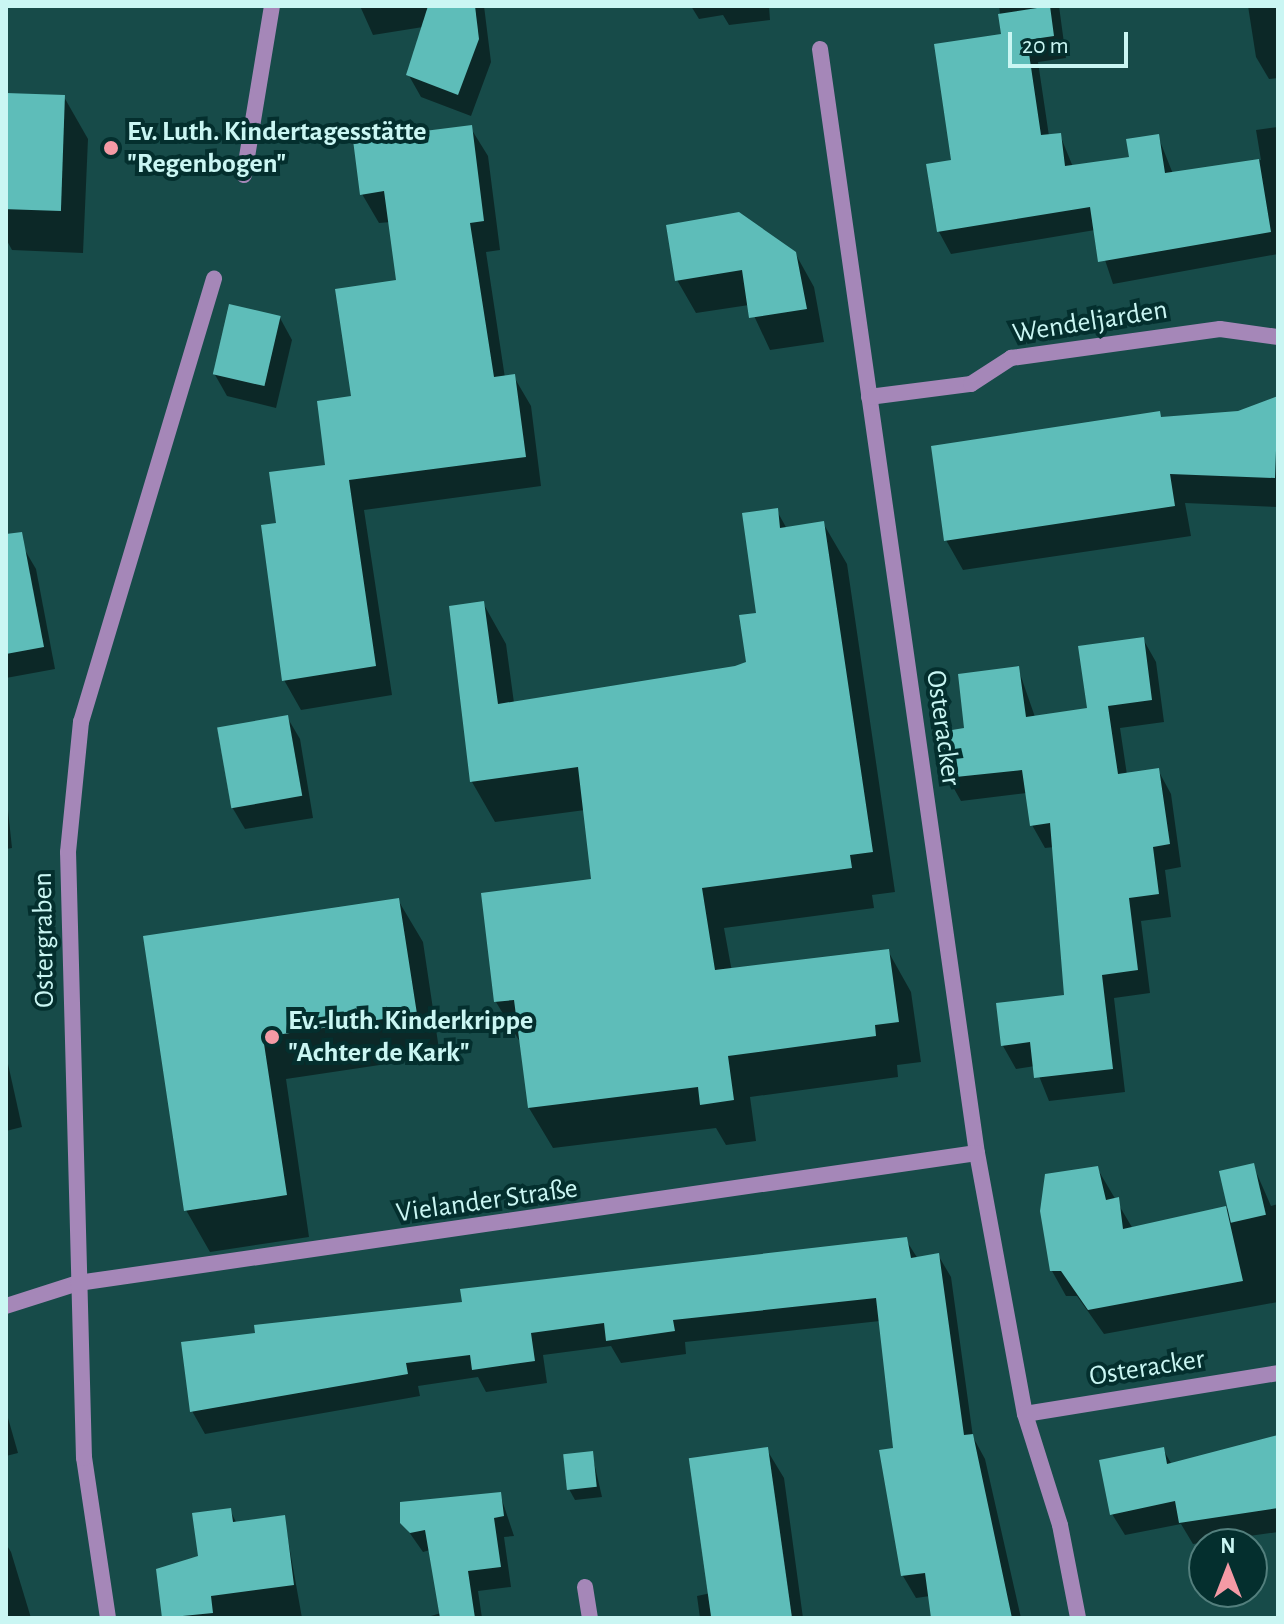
<!DOCTYPE html>
<html>
<head>
<meta charset="utf-8">
<style>
	body { margin:0 }
	#map { position:relative; width:1284px; height:1624px; overflow:hidden; background:#174b49; font-family:"Alegreya Sans",sans-serif }
	div>[style] { position:absolute }
	.shadow>* { inset:0; background:#0007 }
	.building>* { inset:0; background:#5ebdb9; transform-origin:0 0 }
	.street>* { height:16px; margin:-8px; padding:0 8px; transform-origin:8px; border-radius:8px; background:#a587b8 }
	.dots>* { width:22px; height:22px; translate:-50% -50%; box-sizing:border-box; border:4px solid #042f2e; border-radius:50% }
	span { translate:-50% -50%; white-space:nowrap; text-align:center; line-height:1.15; -webkit-text-stroke:8px #042f2e; paint-order:stroke }
	.poi-label { font-size:28px; color:#caf6f3; font-weight:700 }
	.left { translate:0 -50%; text-align:left }
	.street-label { font-size:28px; color:#caf6f3 }
	.frame { position:absolute; inset:0; border:8px solid #caf6f3; pointer-events:none }
	.north { position:absolute; left:1188px; top:1528px; width:80px; height:80px; box-sizing:border-box; background:#042f2e; border:2px solid #537f7d; border-radius:50%; rotate:0deg; font-size:22px; font-weight:700; line-height:32px; text-align:center; color:#caf6f3 }
	.north::after { content:''; display:block; margin:auto; width:28px; height:36px; background:#f49aa5; clip-path:polygon(50% 0,100% 100%,50% 72%,0 100%) }
	.scale { position:absolute; left:1008px; top:32px; width:120px; height:36px; box-sizing:border-box; border:4px solid #caf6f3; border-top:0; padding-left:10px; font-size:24px; line-height:28px; white-space:nowrap; color:#caf6f3; -webkit-text-stroke:6px #042f2e; paint-order:stroke }
</style>
</head>
<body>
<div id="map">
	<div class="shadow">
		<div style="clip-path:polygon(360px 6px,484px 6px,491px 62px,471px 116px,421px 97px,408px 74px,423px 27px,373px 35px)"></div>
		<div style="clip-path:polygon(691px 6px,769px 6px,770px 20px,729px 25px,723px 15px,699px 19px)"></div>
		<div style="clip-path:polygon(999px 6px,1059px 6px,1066px 58px,1038px 62px,1049px 136px,1060px 135px,1073px 167px,1131px 158px,1158px 136px,1173px 174px,1261px 160px,1256px 130px,1278px 127px,1278px 254px,1113px 284px,1095px 230px,951px 254px,939px 232px,928px 166px,953px 162px,1003px 36px)"></div>
		<div style="clip-path:polygon(1248px 6px,1278px 6px,1278px 78px,1269px 79px,1256px 57px)"></div>
		<div style="clip-path:polygon(6px 95px,64px 97px,88px 139px,83px 253px,12px 250px,6px 239px)"></div>
		<div style="clip-path:polygon(470px 127px,488px 156px,500px 250px,486px 252px,505px 378px,514px 377px,531px 406px,541px 486px,364px 510px,392px 695px,301px 710px,284px 680px,278px 525px,327px 467px,399px 281px,391px 222px,379px 223px,362px 194px)"></div>
		<div style="clip-path:polygon(795px 253px,814px 287px,824px 342px,770px 350px,749px 305px,696px 313px,677px 280px)"></div>
		<div style="clip-path:polygon(280px 318px,292px 340px,276px 408px,227px 396px,214px 373px)"></div>
		<div style="clip-path:polygon(1278px 398px,1278px 507px,1185px 503px,1191px 536px,963px 570px,946px 540px,1162px 419px,1238px 413px)"></div>
		<div style="clip-path:polygon(777px 511px,787px 529px,823px 523px,847px 564px,895px 892px,872px 895px,874px 908px,724px 928px,732px 972px,888px 951px,911px 992px,921px 1062px,897px 1065px,898px 1077px,750px 1097px,756px 1141px,726px 1145px,716px 1128px,553px 1148px,529px 1108px,520px 1042px,496px 1002px,593px 881px,585px 810px,495px 822px,472px 782px,483px 603px,506px 644px,514px 703px,736px 668px,748px 663px)"></div>
		<div style="clip-path:polygon(23px 547px,36px 569px,55px 669px,6px 678px,6px 550px)"></div>
		<div style="clip-path:polygon(1143px 639px,1156px 662px,1164px 722px,1120px 728px,1127px 775px,1158px 770px,1171px 794px,1181px 867px,1165px 870px,1171px 917px,1141px 921px,1150px 993px,1114px 998px,1125px 1092px,1049px 1101px,1035px 1066px,1016px 1069px,1003px 1046px,1066px 997px,1054px 847px,1045px 848px,1032px 825px,1027px 793px,961px 801px,948px 778px,966px 730px,1018px 668px,1035px 717px,1089px 710px)"></div>
		<div style="clip-path:polygon(287px 717px,300px 739px,313px 818px,245px 829px,232px 807px)"></div>
		<div style="clip-path:polygon(6px 792px,12px 848px,6px 849px)"></div>
		<div style="clip-path:polygon(398px 900px,423px 942px,440px 1056px,286px 1079px,309px 1237px,210px 1252px,186px 1210px,145px 938px)"></div>
		<div style="clip-path:polygon(6px 1055px,22px 1127px,6px 1131px)"></div>
		<div style="clip-path:polygon(1253px 1165px,1271px 1206px,1278px 1204px,1278px 1302px,1104px 1334px,1077px 1296px,1066px 1296px,1052px 1271px,1097px 1168px,1133px 1229px,1229px 1208px)"></div>
		<div style="clip-path:polygon(906px 1240px,918px 1259px,938px 1255px,951px 1277px,973px 1437px,985px 1459px,1021px 1618px,933px 1618px,930px 1596px,916px 1598px,903px 1576px,881px 1452px,895px 1449px,880px 1321px,685px 1342px,686px 1354px,621px 1363px,611px 1346px,543px 1355px,547px 1383px,486px 1392px,478px 1377px,418px 1386px,420px 1396px,205px 1434px,192px 1411px,464px 1304px,463px 1290px)"></div>
		<div style="clip-path:polygon(6px 1411px,18px 1453px,6px 1456px)"></div>
		<div style="clip-path:polygon(1278px 1438px,1278px 1532px,1193px 1544px,1181px 1524px,1125px 1535px,1112px 1514px,1163px 1449px,1172px 1465px)"></div>
		<div style="clip-path:polygon(767px 1450px,784px 1478px,803px 1618px,700px 1618px,697px 1596px,711px 1593px)"></div>
		<div style="clip-path:polygon(592px 1454px,602px 1497px,575px 1500px,569px 1489px)"></div>
		<div style="clip-path:polygon(500px 1494px,514px 1536px,504px 1537px,511px 1587px,478px 1591px,482px 1618px,424px 1618px,441px 1613px,430px 1550px,423px 1552px,402px 1522px)"></div>
		<div style="clip-path:polygon(230px 1510px,237px 1524px,284px 1517px,302px 1618px,164px 1618px,158px 1570px,200px 1557px)"></div>
		<div style="clip-path:polygon(6px 1544px,11px 1552px,31px 1618px,6px 1618px)"></div>
	</div>
	<div class="building">
		<div style="clip-path:polygon(428px 6px,475px 6px,479px 39px,458px 95px,406px 75px)"></div>
		<div style="clip-path:polygon(1050px 6px,1054px 36px,1027px 40px,1041px 135px,1061px 133px,1065px 166px,1129px 157px,1126px 139px,1159px 134px,1165px 173px,1259px 159px,1271px 232px,1098px 262px,1090px 207px,937px 232px,926px 164px,951px 160px,934px 44px,1001px 34px,998px 14px)"></div>
		<div style="left:6px;top:93px;width:59px;height:116px;rotate:2deg"></div>
		<div style="clip-path:polygon(472px 125px,484px 221px,470px 223px,494px 377px,515px 374px,526px 457px,349px 480px,376px 666px,282px 681px,261px 525px,276px 523px,269px 472px,325px 465px,317px 401px,351px 396px,335px 289px,396px 280px,384px 191px,360px 195px,353px 140px)"></div>
		<div style="clip-path:polygon(739px 212px,796px 252px,807px 309px,749px 318px,742px 270px,675px 281px,666px 225px)"></div>
		<div style="left:229px;top:304px;width:53px;height:72px;rotate:13deg"></div>
		<div style="clip-path:polygon(1278px 396px,1275px 478px,1170px 474px,1175px 506px,944px 541px,931px 446px,1160px 411px,1161px 417px,1238px 411px)"></div>
		<div style="clip-path:polygon(778px 508px,780px 528px,824px 521px,873px 852px,850px 855px,852px 868px,702px 888px,715px 970px,889px 949px,899px 1022px,875px 1025px,876px 1036px,728px 1056px,734px 1100px,700px 1105px,698px 1087px,528px 1108px,514px 1000px,494px 1002px,481px 893px,591px 879px,578px 767px,470px 782px,449px 606px,484px 601px,498px 704px,735px 666px,746px 662px,739px 615px,756px 613px,742px 513px)"></div>
		<div style="clip-path:polygon(22px 532px,44px 647px,6px 654px,6px 534px)"></div>
		<div style="clip-path:polygon(1144px 637px,1152px 700px,1108px 706px,1118px 774px,1159px 768px,1170px 844px,1153px 847px,1159px 894px,1129px 898px,1138px 970px,1102px 975px,1113px 1069px,1034px 1078px,1030px 1042px,1001px 1046px,996px 1003px,1064px 995px,1050px 823px,1030px 826px,1022px 770px,946px 778px,940px 732px,964px 728px,958px 674px,1019px 666px,1026px 717px,1087px 708px,1078px 646px)"></div>
		<div style="left:288px;top:715px;width:82px;height:72px;rotate:80deg"></div>
		<div style="clip-path:polygon(399px 898px,417px 1014px,263px 1037px,287px 1195px,184px 1211px,143px 936px)"></div>
		<div style="left:1254px;top:1163px;width:53px;height:36px;rotate:77deg"></div>
		<div style="clip-path:polygon(1098px 1166px,1106px 1200px,1119px 1197px,1123px 1229px,1226px 1206px,1243px 1281px,1088px 1310px,1061px 1271px,1050px 1271px,1040px 1211px,1045px 1174px)"></div>
		<div style="clip-path:polygon(907px 1237px,911px 1258px,939px 1253px,964px 1435px,973px 1434px,1012px 1618px,931px 1618px,925px 1573px,901px 1576px,879px 1450px,893px 1448px,876px 1298px,673px 1320px,675px 1331px,606px 1341px,604px 1323px,531px 1333px,535px 1361px,472px 1370px,470px 1355px,406px 1363px,408px 1374px,190px 1412px,181px 1342px,255px 1333px,254px 1325px,462px 1302px,460px 1289px)"></div>
		<div style="clip-path:polygon(1278px 1435px,1278px 1508px,1179px 1523px,1175px 1501px,1110px 1515px,1099px 1460px,1164px 1447px,1167px 1464px)"></div>
		<div style="left:768px;top:1447px;width:173px;height:80px;rotate:82deg"></div>
		<div style="left:593px;top:1451px;width:36px;height:30px;rotate:84deg"></div>
		<div style="clip-path:polygon(501px 1492px,504px 1516px,494px 1518px,501px 1567px,468px 1571px,475px 1618px,440px 1618px,425px 1530px,410px 1533px,400px 1523px,400px 1502px)"></div>
		<div style="clip-path:polygon(231px 1508px,233px 1522px,285px 1515px,294px 1585px,211px 1596px,213px 1613px,162px 1618px,156px 1569px,198px 1556px,192px 1513px)"></div>
	</div>
	<div class="street">
		<div style="left:820px;top:49px;width:1115px;rotate:81.91deg"></div>
		<div style="left:977px;top:1153px;width:265px;rotate:79.6deg"></div>
		<div style="left:1025px;top:1414px;width:116px;rotate:72.5deg"></div>
		<div style="left:1060px;top:1525px;width:95px;rotate:79deg"></div>
		<div style="left:244px;top:175px;width:171px;rotate:-80.6deg"></div>
		<div style="left:869px;top:397px;width:103px;rotate:-7.3deg"></div>
		<div style="left:971px;top:384px;width:48px;rotate:-33deg"></div>
		<div style="left:1011px;top:358px;width:211px;rotate:-7.9deg"></div>
		<div style="left:1220px;top:329px;width:59px;rotate:7.9deg"></div>
		<div style="left:6px;top:1306px;width:76px;rotate:-17.7deg"></div>
		<div style="left:78px;top:1283px;width:908px;rotate:-8.23deg"></div>
		<div style="left:1025px;top:1414px;width:256px;rotate:-9.2deg"></div>
		<div style="left:585px;top:1587px;width:31px;rotate:81deg"></div>
		<div style="left:108px;top:1618px;width:162px;rotate:-98.5deg"></div>
		<div style="left:84px;top:1458px;width:606px;rotate:-91.51deg"></div>
		<div style="left:68px;top:852px;width:131px;rotate:-84.3deg"></div>
		<div style="left:81px;top:722px;width:463px;rotate:-73.3deg"></div>
	</div>
	<div class="dots">
		<div style="left:111px;top:148px;background:#f49aa5"></div>
		<div style="left:272px;top:1037px;background:#f49aa5"></div>
	</div>
	<div class="poi-label">
		<span class="left" style="left:127px;top:148px">Ev. Luth. Kindertagesstätte<br>"Regenbogen"</span>
		<span class="left" style="left:288px;top:1037px">Ev.-luth. Kinderkrippe<br>"Achter de Kark"</span>
	</div>
	<div class="street-label">
		<span style="left:1090px;top:322px;rotate:-9deg">Wendeljarden</span>
		<span style="left:943px;top:728px;rotate:82deg">Osteracker</span>
		<span style="left:44px;top:940px;rotate:-91deg">Ostergraben</span>
		<span style="left:487px;top:1201px;rotate:-8deg">Vielander Straße</span>
		<span style="left:1147px;top:1368px;rotate:-9deg">Osteracker</span>
	</div>
	<div class="frame"></div>
	<div class="north">N</div>
	<div class="scale">20 m</div>
</div>
</body>
</html>
